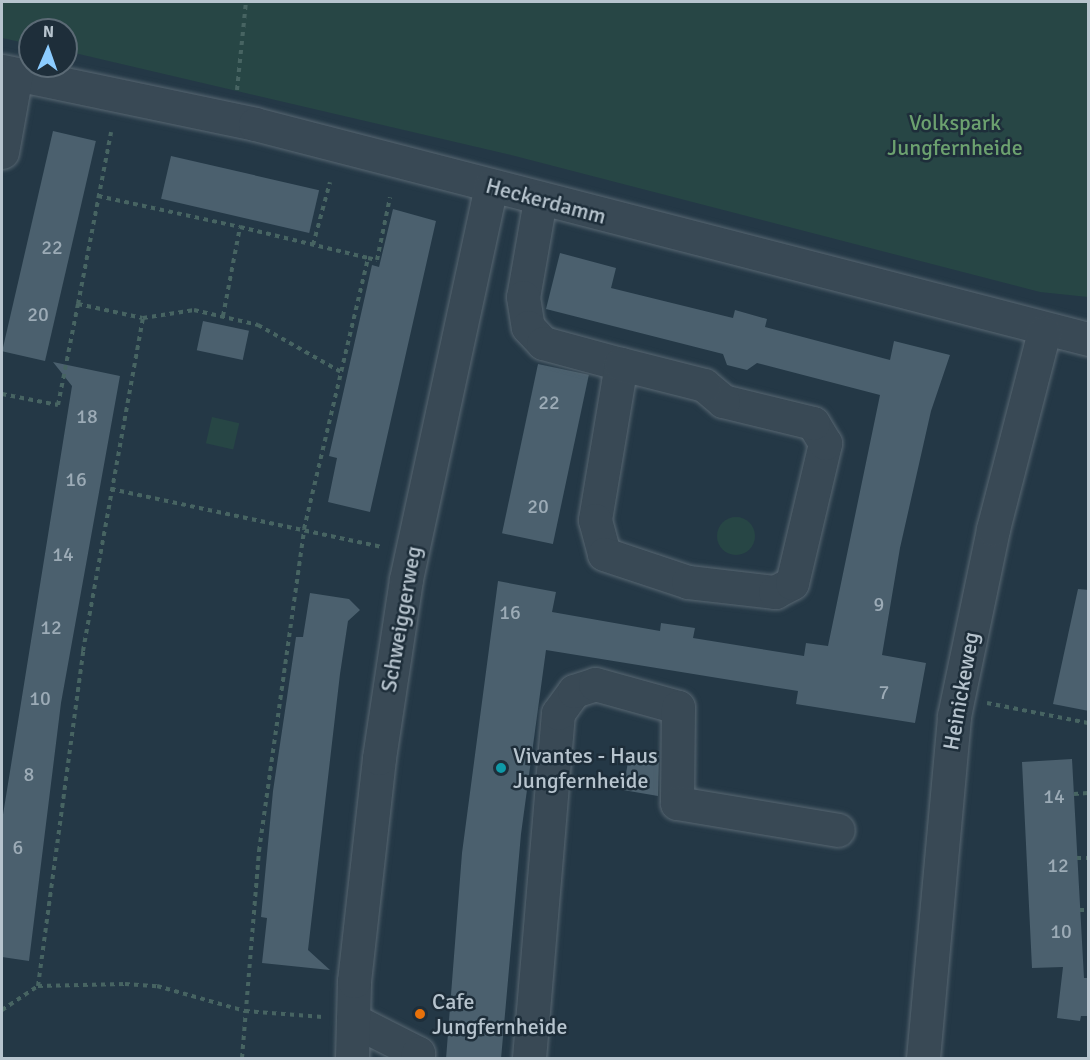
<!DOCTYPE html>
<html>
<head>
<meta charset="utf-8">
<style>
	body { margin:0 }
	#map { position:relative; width:1090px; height:1060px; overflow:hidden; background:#243846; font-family:Signika,sans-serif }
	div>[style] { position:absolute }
	.green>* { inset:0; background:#274645; transform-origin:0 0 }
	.round { border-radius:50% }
	.building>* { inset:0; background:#4b606e; transform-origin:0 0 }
	.path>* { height:4px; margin-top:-2px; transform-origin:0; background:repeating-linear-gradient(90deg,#476462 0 4.5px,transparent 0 9px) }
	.roads { filter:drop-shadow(0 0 2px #586772) drop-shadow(0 0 2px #586772) }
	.minor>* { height:33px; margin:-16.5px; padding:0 16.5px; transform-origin:16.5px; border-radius:16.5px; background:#394955 }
	.dots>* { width:16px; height:16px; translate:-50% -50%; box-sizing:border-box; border:3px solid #1e2e3a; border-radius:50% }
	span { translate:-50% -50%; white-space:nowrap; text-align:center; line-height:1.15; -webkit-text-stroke:5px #1e2e3a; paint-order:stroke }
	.number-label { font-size:20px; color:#9cabb6 }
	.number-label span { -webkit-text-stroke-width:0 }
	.park-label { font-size:22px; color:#6ca16f }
	.street-label { font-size:22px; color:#b7c4ce }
	.poi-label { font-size:22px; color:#b7c4ce }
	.left { translate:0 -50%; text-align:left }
	.frame { position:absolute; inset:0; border:3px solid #b7c4ce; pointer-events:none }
	.north { position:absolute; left:18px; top:18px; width:60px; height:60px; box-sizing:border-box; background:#1e2e3a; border:2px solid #5b6a75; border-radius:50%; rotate:2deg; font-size:16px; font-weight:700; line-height:24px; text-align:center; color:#b7c4ce }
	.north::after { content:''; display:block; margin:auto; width:21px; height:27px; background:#8bccff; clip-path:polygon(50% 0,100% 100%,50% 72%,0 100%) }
</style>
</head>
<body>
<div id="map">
	<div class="green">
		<div style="clip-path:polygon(2px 2px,1088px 2px,1088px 297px,1040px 292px,511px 155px,66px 51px,66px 30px,30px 30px,30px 44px,2px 38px)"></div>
		<div style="left:212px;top:417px;width:28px;height:27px;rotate:13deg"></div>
		<div class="round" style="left:717px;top:517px;width:38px;height:38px"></div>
	</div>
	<div class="building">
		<div style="left:53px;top:131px;width:44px;height:226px;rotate:13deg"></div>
		<div style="left:171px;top:156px;width:152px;height:44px;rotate:13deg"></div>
		<div style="clip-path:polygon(393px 209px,436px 221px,370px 512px,328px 502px,337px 458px,329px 456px,372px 265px,379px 267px)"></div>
		<div style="clip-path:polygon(560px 253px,616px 268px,611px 288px,733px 318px,735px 310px,767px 319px,765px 327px,890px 360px,894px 341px,950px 355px,931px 411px,900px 548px,882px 655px,926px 663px,915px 723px,796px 704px,798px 691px,546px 650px,521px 834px,501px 1059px,446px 1059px,462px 853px,498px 581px,556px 592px,552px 612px,660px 631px,661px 623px,695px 628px,693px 638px,804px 656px,806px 643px,828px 646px,880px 395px,757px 363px,747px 370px,727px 365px,723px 354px,546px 309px)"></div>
		<div style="left:203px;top:321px;width:47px;height:30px;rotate:12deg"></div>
		<div style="clip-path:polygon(53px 362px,120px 376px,61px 703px,29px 961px,2px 957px,2px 821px,72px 386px)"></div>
		<div style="left:538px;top:364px;width:52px;height:173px;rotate:12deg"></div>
		<div style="clip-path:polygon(1078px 589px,1089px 590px,1089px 711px,1053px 704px)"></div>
		<div style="clip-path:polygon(310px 593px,349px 599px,360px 610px,348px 621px,340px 674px,308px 950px,330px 970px,262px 963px,267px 918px,261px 917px,273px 791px,296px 637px,303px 637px)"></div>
		<div style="clip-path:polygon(630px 751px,659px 756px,658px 796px,623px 790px)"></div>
		<div style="clip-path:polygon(1072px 759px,1084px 978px,1089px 978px,1089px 1016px,1081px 1016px,1080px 1021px,1057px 1018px,1063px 967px,1032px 968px,1022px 762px)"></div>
	</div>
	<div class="path">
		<div style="left:237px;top:90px;width:88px;rotate:-84.2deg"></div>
		<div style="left:98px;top:196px;width:145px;rotate:12.3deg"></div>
		<div style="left:313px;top:245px;width:65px;rotate:-74.9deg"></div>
		<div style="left:78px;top:304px;width:175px;rotate:-79.1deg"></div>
		<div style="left:223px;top:316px;width:91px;rotate:-79.2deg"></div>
		<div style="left:240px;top:227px;width:132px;rotate:13.6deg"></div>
		<div style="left:2px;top:394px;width:57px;rotate:11.1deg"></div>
		<div style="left:58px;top:405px;width:103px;rotate:-78.8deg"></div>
		<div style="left:78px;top:304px;width:66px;rotate:12.2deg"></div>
		<div style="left:143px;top:318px;width:52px;rotate:-8.9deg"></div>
		<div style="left:194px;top:310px;width:66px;rotate:13.2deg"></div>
		<div style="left:258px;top:325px;width:95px;rotate:29.5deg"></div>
		<div style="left:111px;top:489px;width:277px;rotate:12.1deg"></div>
		<div style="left:987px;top:703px;width:103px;rotate:11.2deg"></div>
		<div style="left:1074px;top:794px;width:14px;rotate:-4deg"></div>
		<div style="left:1077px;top:858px;width:11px"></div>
		<div style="left:1080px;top:910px;width:8px"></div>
		<div style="left:38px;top:986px;width:338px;rotate:-82.3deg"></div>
		<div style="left:83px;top:651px;width:338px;rotate:-79.8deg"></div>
		<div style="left:2px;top:1010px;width:43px;rotate:-33.7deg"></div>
		<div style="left:38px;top:986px;width:87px;rotate:-1.3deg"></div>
		<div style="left:125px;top:984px;width:32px;rotate:4deg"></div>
		<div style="left:157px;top:986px;width:91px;rotate:15.9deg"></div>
		<div style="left:245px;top:1011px;width:78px;rotate:4.4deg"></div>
		<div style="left:242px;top:1058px;width:208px;rotate:-85.3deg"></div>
		<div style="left:259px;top:851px;width:325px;rotate:-82deg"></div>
		<div style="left:304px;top:529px;width:278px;rotate:-76.7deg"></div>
		<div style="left:368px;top:258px;width:9px;rotate:13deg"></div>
		<div style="left:377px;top:260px;width:64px;rotate:-78.3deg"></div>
	</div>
	<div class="roads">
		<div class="minor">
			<div style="left:2px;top:71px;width:258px;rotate:11.8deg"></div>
			<div style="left:255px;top:124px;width:860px;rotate:14.47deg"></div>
			<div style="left:2px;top:152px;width:79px;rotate:-79.8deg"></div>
			<div style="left:540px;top:200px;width:98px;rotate:99.9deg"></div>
			<div style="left:523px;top:297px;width:30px;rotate:81deg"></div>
			<div style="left:528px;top:327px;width:22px;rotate:47deg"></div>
			<div style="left:543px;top:343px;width:81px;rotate:15.1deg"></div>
			<div style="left:621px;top:364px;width:158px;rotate:99.5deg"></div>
			<div style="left:595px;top:520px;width:35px;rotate:75deg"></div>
			<div style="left:604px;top:554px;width:89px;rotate:18.4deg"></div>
			<div style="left:688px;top:582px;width:88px;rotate:6.6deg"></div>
			<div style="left:775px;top:592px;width:19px;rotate:-28deg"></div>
			<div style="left:792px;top:583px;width:144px;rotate:-76.7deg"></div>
			<div style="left:825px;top:443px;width:23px;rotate:-121deg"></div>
			<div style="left:813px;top:423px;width:93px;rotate:-166.3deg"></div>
			<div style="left:723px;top:401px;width:25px;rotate:-140deg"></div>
			<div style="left:704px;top:385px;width:86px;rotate:-165.8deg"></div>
			<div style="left:353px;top:1020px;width:73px;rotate:26.9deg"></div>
			<div style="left:418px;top:1053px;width:5px;rotate:101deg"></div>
			<div style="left:352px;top:1058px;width:77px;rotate:-88.5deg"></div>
			<div style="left:354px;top:981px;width:224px;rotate:-83.6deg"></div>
			<div style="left:379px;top:758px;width:181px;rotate:-81.4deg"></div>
			<div style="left:406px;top:579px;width:401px;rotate:-77.8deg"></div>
			<div style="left:529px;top:1058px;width:346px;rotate:-85.2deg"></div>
			<div style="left:558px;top:713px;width:27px;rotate:-54deg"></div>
			<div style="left:574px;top:691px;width:22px;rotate:-18deg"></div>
			<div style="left:595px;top:684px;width:86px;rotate:15.5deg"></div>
			<div style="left:678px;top:707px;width:96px;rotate:90.6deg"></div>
			<div style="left:677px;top:803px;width:163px;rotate:9.5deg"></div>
			<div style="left:923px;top:1058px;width:343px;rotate:-84.8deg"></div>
			<div style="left:954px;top:716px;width:191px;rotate:-78.2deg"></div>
			<div style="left:993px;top:529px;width:203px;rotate:-75.5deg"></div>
		</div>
	</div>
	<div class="dots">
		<div style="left:501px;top:768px;background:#0f9aa8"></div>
		<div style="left:420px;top:1014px;background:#e8710a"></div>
	</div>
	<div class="number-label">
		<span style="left:52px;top:247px">22</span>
		<span style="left:38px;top:314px">20</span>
		<span style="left:549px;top:402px">22</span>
		<span style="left:87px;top:416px">18</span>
		<span style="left:76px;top:479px">16</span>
		<span style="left:538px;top:506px">20</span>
		<span style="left:63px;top:554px">14</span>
		<span style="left:879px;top:604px">9</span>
		<span style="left:510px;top:612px">16</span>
		<span style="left:51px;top:627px">12</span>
		<span style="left:884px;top:692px">7</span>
		<span style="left:40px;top:698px">10</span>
		<span style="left:29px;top:774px">8</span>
		<span style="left:1054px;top:796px">14</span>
		<span style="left:18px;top:847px">6</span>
		<span style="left:1058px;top:865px">12</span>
		<span style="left:1061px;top:931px">10</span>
	</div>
	<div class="park-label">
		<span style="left:955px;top:135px">Volkspark<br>Jungfernheide</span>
	</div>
	<div class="street-label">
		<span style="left:546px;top:201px;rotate:15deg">Heckerdamm</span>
		<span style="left:401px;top:619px;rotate:-80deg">Schweiggerweg</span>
		<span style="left:961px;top:691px;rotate:-80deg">Heinickeweg</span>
	</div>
	<div class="poi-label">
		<span class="left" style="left:513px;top:768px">Vivantes - Haus<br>Jungfernheide</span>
		<span class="left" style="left:432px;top:1014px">Cafe<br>Jungfernheide</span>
	</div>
	<div class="frame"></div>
	<div class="north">N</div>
</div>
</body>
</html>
